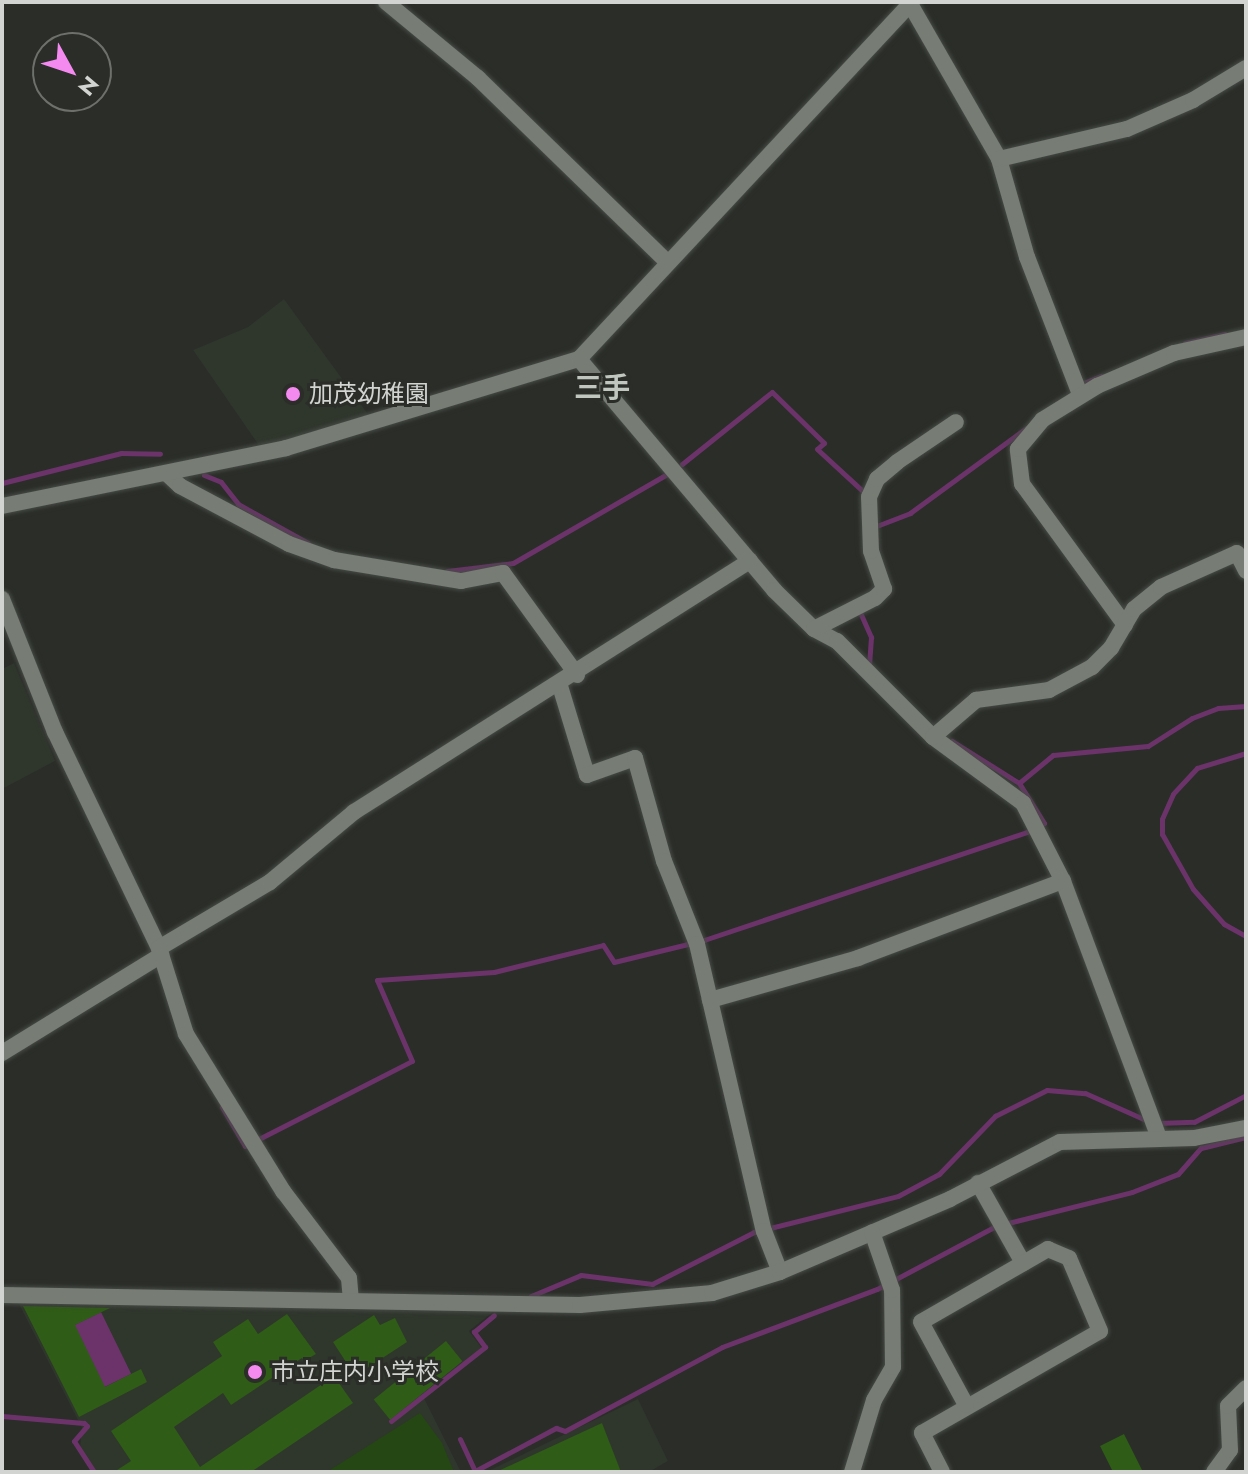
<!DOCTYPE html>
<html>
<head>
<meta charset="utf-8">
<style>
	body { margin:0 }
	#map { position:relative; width:1248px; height:1474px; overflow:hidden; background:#2a2d28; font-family:Jost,"Noto Sans JP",sans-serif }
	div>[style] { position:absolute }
	.built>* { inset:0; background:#2f362c }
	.green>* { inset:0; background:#254713 }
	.water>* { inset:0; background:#6b336a; transform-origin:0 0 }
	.stream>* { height:5px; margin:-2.5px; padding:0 2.5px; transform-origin:2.5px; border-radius:2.5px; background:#6b336a }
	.building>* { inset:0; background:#2f5c16; transform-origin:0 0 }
	.roads { filter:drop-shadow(0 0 2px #474b46) drop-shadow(0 0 2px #474b46) }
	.minor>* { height:16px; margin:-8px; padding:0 8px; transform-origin:8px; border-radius:8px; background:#777c75 }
	.dots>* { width:22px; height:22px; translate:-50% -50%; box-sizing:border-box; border:4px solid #2a2d28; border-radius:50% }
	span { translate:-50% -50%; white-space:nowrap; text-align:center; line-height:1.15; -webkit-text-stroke:6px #2a2d28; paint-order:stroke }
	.poi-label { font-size:24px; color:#d1d4d0 }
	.left { translate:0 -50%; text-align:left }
	.quarter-label { font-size:28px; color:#c1c6bf; font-weight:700 }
	.frame { position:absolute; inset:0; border:4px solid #d1d4d0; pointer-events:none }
	.north { position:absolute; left:32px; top:32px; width:80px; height:80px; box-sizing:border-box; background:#2a2d28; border:2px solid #6d706b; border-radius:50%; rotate:130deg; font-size:22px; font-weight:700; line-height:32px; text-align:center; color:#d1d4d0 }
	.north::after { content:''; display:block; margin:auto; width:28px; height:36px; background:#f489f0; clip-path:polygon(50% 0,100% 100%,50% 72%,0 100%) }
</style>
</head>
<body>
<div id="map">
	<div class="built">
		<div style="clip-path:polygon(284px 299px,370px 417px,260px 447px,193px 350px,248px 327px)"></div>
		<div style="clip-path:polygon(14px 663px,55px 761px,2px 789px,2px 669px)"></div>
		<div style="clip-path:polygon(18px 1302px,498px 1308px,469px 1331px,484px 1351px,424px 1398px,461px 1472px,96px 1472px,80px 1448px,82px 1428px)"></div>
		<div style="clip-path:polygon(638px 1399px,668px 1461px,649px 1472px,486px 1472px)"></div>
	</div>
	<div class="green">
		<div style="clip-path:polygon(420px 1413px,442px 1443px,454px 1472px,327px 1472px)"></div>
	</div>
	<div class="water">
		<div style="left:101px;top:1312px;width:69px;height:33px;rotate:64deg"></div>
	</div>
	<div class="stream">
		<div style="left:1185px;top:343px;width:41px;rotate:-12.7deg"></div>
		<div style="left:1081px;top:384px;width:22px;rotate:-22deg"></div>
		<div style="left:682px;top:464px;width:115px;rotate:-38.7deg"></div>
		<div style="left:772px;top:392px;width:73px;rotate:44.4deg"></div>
		<div style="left:824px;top:443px;width:9px;rotate:139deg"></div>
		<div style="left:817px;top:449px;width:67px;rotate:42.6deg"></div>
		<div style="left:204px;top:475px;width:18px;rotate:22deg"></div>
		<div style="left:221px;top:482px;width:28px;rotate:52deg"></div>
		<div style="left:238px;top:504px;width:80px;rotate:29.1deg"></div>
		<div style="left:2px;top:483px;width:123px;rotate:-14.1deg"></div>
		<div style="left:121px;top:453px;width:39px;rotate:1deg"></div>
		<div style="left:874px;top:527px;width:39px;rotate:-21deg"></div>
		<div style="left:910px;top:513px;width:144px;rotate:-36.2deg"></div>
		<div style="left:447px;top:571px;width:66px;rotate:-6.9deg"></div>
		<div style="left:513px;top:563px;width:180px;rotate:-30deg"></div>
		<div style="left:859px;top:610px;width:30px;rotate:66deg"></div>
		<div style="left:871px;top:637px;width:27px;rotate:94deg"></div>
		<div style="left:952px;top:741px;width:79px;rotate:32.1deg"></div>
		<div style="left:1246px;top:753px;width:51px;rotate:163deg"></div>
		<div style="left:1197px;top:768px;width:35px;rotate:133deg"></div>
		<div style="left:1173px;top:794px;width:27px;rotate:114deg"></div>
		<div style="left:1162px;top:819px;width:15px;rotate:90deg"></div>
		<div style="left:1162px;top:834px;width:63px;rotate:60.6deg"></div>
		<div style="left:1193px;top:889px;width:47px;rotate:48.5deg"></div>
		<div style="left:1224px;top:924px;width:25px;rotate:29deg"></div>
		<div style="left:222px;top:1107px;width:45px;rotate:59.5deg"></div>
		<div style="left:245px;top:1146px;width:187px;rotate:-27deg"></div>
		<div style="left:412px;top:1061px;width:88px;rotate:-113.4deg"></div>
		<div style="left:377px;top:980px;width:117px;rotate:-3.9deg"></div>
		<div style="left:494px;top:972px;width:112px;rotate:-13.9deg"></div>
		<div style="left:603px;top:945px;width:20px;rotate:57deg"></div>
		<div style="left:614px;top:962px;width:93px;rotate:-13.7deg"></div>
		<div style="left:704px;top:940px;width:347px;rotate:-18.5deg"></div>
		<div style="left:1033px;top:830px;width:13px;rotate:-32deg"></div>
		<div style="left:1044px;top:823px;width:47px;rotate:-122deg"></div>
		<div style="left:1019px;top:783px;width:44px;rotate:-39.5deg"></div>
		<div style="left:1053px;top:755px;width:95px;rotate:-5.4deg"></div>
		<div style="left:1148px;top:746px;width:52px;rotate:-32.5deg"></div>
		<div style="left:1192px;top:718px;width:28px;rotate:-21deg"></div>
		<div style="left:1218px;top:708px;width:28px;rotate:-4deg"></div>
		<div style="left:1158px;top:1123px;width:36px;rotate:-2deg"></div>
		<div style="left:1194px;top:1122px;width:59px;rotate:-27.4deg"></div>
		<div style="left:531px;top:1296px;width:54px;rotate:-22.8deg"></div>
		<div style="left:581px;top:1275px;width:72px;rotate:7.2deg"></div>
		<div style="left:652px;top:1284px;width:114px;rotate:-27deg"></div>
		<div style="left:754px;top:1232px;width:148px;rotate:-14deg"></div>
		<div style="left:898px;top:1196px;width:47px;rotate:-28.2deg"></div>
		<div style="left:939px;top:1174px;width:81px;rotate:-46deg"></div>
		<div style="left:995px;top:1116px;width:58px;rotate:-26.6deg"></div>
		<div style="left:1047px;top:1090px;width:38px;rotate:5deg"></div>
		<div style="left:1085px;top:1093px;width:69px;rotate:24deg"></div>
		<div style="left:2px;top:1416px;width:82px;rotate:4.9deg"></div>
		<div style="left:84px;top:1423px;width:4px;rotate:45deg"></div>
		<div style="left:87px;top:1426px;width:20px;rotate:131deg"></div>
		<div style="left:74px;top:1441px;width:37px;rotate:57deg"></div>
		<div style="left:391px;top:1421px;width:120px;rotate:-38.2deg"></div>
		<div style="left:485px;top:1347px;width:19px;rotate:-126deg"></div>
		<div style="left:474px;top:1332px;width:26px;rotate:-40deg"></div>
		<div style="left:460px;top:1439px;width:35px;rotate:65deg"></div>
		<div style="left:475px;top:1471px;width:92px;rotate:-28deg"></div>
		<div style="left:556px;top:1428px;width:9px;rotate:18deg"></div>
		<div style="left:565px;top:1431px;width:178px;rotate:-28.1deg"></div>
		<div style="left:722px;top:1347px;width:165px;rotate:-20.5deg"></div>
		<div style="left:877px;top:1289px;width:135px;rotate:-27.9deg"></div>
		<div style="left:996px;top:1226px;width:140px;rotate:-14deg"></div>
		<div style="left:1132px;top:1192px;width:49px;rotate:-21.4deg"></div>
		<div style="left:1178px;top:1174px;width:35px;rotate:-49deg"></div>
		<div style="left:1201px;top:1148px;width:46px;rotate:-13.7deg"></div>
	</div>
	<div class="building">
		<div style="clip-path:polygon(23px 1306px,110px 1308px,75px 1325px,105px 1387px,141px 1369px,147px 1382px,79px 1417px)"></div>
		<div style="clip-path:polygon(287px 1314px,316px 1354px,304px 1361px,302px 1358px,231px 1405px,223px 1393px,174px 1427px,200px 1467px,334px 1376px,353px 1403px,251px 1472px,114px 1472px,131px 1461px,111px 1431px,222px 1356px,213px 1342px,248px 1319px,258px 1334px)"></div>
		<div style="clip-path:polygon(374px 1315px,380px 1325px,395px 1318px,407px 1342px,355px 1376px,333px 1342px)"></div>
		<div style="left:446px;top:1341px;width:26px;height:93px;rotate:51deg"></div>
		<div style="clip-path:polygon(602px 1423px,621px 1472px,496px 1472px)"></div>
		<div style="clip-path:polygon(1124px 1434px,1143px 1472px,1113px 1472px,1100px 1446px)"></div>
	</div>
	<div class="roads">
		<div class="minor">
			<div style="left:386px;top:2px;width:119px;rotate:39.6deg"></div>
			<div style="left:478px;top:78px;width:264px;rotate:44.2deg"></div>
			<div style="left:910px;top:4px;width:179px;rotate:60.1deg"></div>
			<div style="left:999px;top:159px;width:102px;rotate:74.1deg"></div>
			<div style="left:1027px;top:257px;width:147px;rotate:68.9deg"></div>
			<div style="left:999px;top:159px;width:131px;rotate:-13.2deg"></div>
			<div style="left:1127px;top:129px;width:72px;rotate:-23.7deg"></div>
			<div style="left:1193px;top:100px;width:62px;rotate:-31.1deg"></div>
			<div style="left:579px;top:359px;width:302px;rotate:49.8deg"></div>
			<div style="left:774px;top:590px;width:56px;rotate:44.3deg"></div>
			<div style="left:814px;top:629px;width:26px;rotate:28deg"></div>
			<div style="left:837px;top:641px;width:136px;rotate:45deg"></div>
			<div style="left:933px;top:737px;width:112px;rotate:36.3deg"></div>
			<div style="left:1023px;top:803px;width:88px;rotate:62.9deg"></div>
			<div style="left:1063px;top:881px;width:274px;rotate:69.5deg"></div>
			<div style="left:166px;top:473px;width:19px;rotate:43deg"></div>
			<div style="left:180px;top:486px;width:123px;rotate:28deg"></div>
			<div style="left:289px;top:544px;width:48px;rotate:19.6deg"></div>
			<div style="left:334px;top:560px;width:129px;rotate:9.4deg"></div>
			<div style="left:461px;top:581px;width:43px;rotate:-10.8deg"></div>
			<div style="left:503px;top:573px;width:126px;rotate:54deg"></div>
			<div style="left:2px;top:506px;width:290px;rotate:-11.5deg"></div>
			<div style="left:286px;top:448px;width:306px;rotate:-16.9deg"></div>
			<div style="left:579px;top:359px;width:488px;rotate:-47deg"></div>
			<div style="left:2px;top:599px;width:143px;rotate:68.3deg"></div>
			<div style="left:55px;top:732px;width:240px;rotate:64.3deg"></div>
			<div style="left:159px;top:948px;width:90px;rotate:72.6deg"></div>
			<div style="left:186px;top:1034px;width:185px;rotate:58.3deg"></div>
			<div style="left:283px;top:1191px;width:109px;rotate:52.8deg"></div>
			<div style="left:349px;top:1278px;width:23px;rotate:85deg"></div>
			<div style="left:1125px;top:625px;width:175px;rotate:-126.1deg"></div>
			<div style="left:1022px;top:484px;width:35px;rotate:-97deg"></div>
			<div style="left:1018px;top:449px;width:38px;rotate:-50deg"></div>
			<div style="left:1042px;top:420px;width:65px;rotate:-31.7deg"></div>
			<div style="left:1097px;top:386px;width:84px;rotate:-23.2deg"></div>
			<div style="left:1174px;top:353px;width:74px;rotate:-12.5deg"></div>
			<div style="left:814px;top:629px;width:68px;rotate:-26.9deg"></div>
			<div style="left:875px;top:598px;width:13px;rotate:-45deg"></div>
			<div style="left:884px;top:589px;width:40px;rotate:-108.9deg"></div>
			<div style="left:871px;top:551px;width:54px;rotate:-92.1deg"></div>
			<div style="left:869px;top:497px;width:20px;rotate:-66deg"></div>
			<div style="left:877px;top:479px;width:26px;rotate:-40deg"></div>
			<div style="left:897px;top:462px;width:71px;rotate:-34.1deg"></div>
			<div style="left:560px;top:686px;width:93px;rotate:73.1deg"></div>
			<div style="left:587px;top:775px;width:51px;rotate:-19.5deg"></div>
			<div style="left:635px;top:758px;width:107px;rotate:74.3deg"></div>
			<div style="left:664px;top:861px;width:89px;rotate:68.3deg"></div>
			<div style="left:697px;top:944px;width:295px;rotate:76.9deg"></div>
			<div style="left:764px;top:1231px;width:44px;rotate:68.7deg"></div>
			<div style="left:933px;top:737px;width:57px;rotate:-40.7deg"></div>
			<div style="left:976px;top:700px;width:74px;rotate:-7.8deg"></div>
			<div style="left:1049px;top:690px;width:49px;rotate:-28.1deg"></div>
			<div style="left:1092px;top:667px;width:27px;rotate:-45deg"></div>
			<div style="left:1111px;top:648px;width:45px;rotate:-59.5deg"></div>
			<div style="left:1134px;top:609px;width:35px;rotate:-39deg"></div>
			<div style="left:1161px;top:587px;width:83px;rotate:-24.1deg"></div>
			<div style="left:1237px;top:553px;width:20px;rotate:63deg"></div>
			<div style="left:159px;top:948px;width:129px;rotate:-30.7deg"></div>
			<div style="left:270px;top:882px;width:109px;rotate:-39.8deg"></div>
			<div style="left:354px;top:812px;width:469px;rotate:-32.4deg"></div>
			<div style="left:710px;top:1000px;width:154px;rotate:-15.8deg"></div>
			<div style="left:858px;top:958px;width:219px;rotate:-20.6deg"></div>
			<div style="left:2px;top:1053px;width:187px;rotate:-31.6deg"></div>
			<div style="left:978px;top:1183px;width:92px;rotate:60.6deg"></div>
			<div style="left:2px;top:1295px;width:578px;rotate:0.99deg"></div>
			<div style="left:580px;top:1305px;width:133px;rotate:-5.2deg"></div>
			<div style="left:712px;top:1293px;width:71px;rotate:-17.2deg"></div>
			<div style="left:780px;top:1272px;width:185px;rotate:-23.2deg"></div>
			<div style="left:950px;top:1199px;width:124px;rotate:-27.4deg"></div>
			<div style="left:1060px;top:1142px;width:134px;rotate:-1.7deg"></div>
			<div style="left:1194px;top:1138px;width:53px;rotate:-10.9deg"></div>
			<div style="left:852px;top:1472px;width:75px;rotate:-73deg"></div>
			<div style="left:874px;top:1400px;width:38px;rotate:-60deg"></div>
			<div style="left:893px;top:1367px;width:77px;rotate:-90.7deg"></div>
			<div style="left:892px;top:1290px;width:61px;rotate:-109deg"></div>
			<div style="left:942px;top:1472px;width:44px;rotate:-117.1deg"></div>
			<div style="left:922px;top:1433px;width:205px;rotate:-29.8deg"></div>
			<div style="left:1100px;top:1331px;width:79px;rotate:-113deg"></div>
			<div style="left:1069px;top:1258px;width:23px;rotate:-157deg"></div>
			<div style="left:1048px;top:1249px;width:146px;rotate:150.1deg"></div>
			<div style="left:921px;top:1322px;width:94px;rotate:61.5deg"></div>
			<div style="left:1214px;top:1472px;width:27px;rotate:-54deg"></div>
			<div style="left:1230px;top:1450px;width:44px;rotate:-92.6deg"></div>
			<div style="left:1228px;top:1406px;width:25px;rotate:-45deg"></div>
		</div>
	</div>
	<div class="dots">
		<div style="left:293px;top:394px;background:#f489f0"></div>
		<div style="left:255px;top:1372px;background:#f489f0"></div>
	</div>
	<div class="poi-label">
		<span class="left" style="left:309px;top:394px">加茂幼稚園</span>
		<span class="left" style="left:271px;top:1372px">市立庄内小学校</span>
	</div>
	<div class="quarter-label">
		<span style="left:602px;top:388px">三手</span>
	</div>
	<div class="frame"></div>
	<div class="north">N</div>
</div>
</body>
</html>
